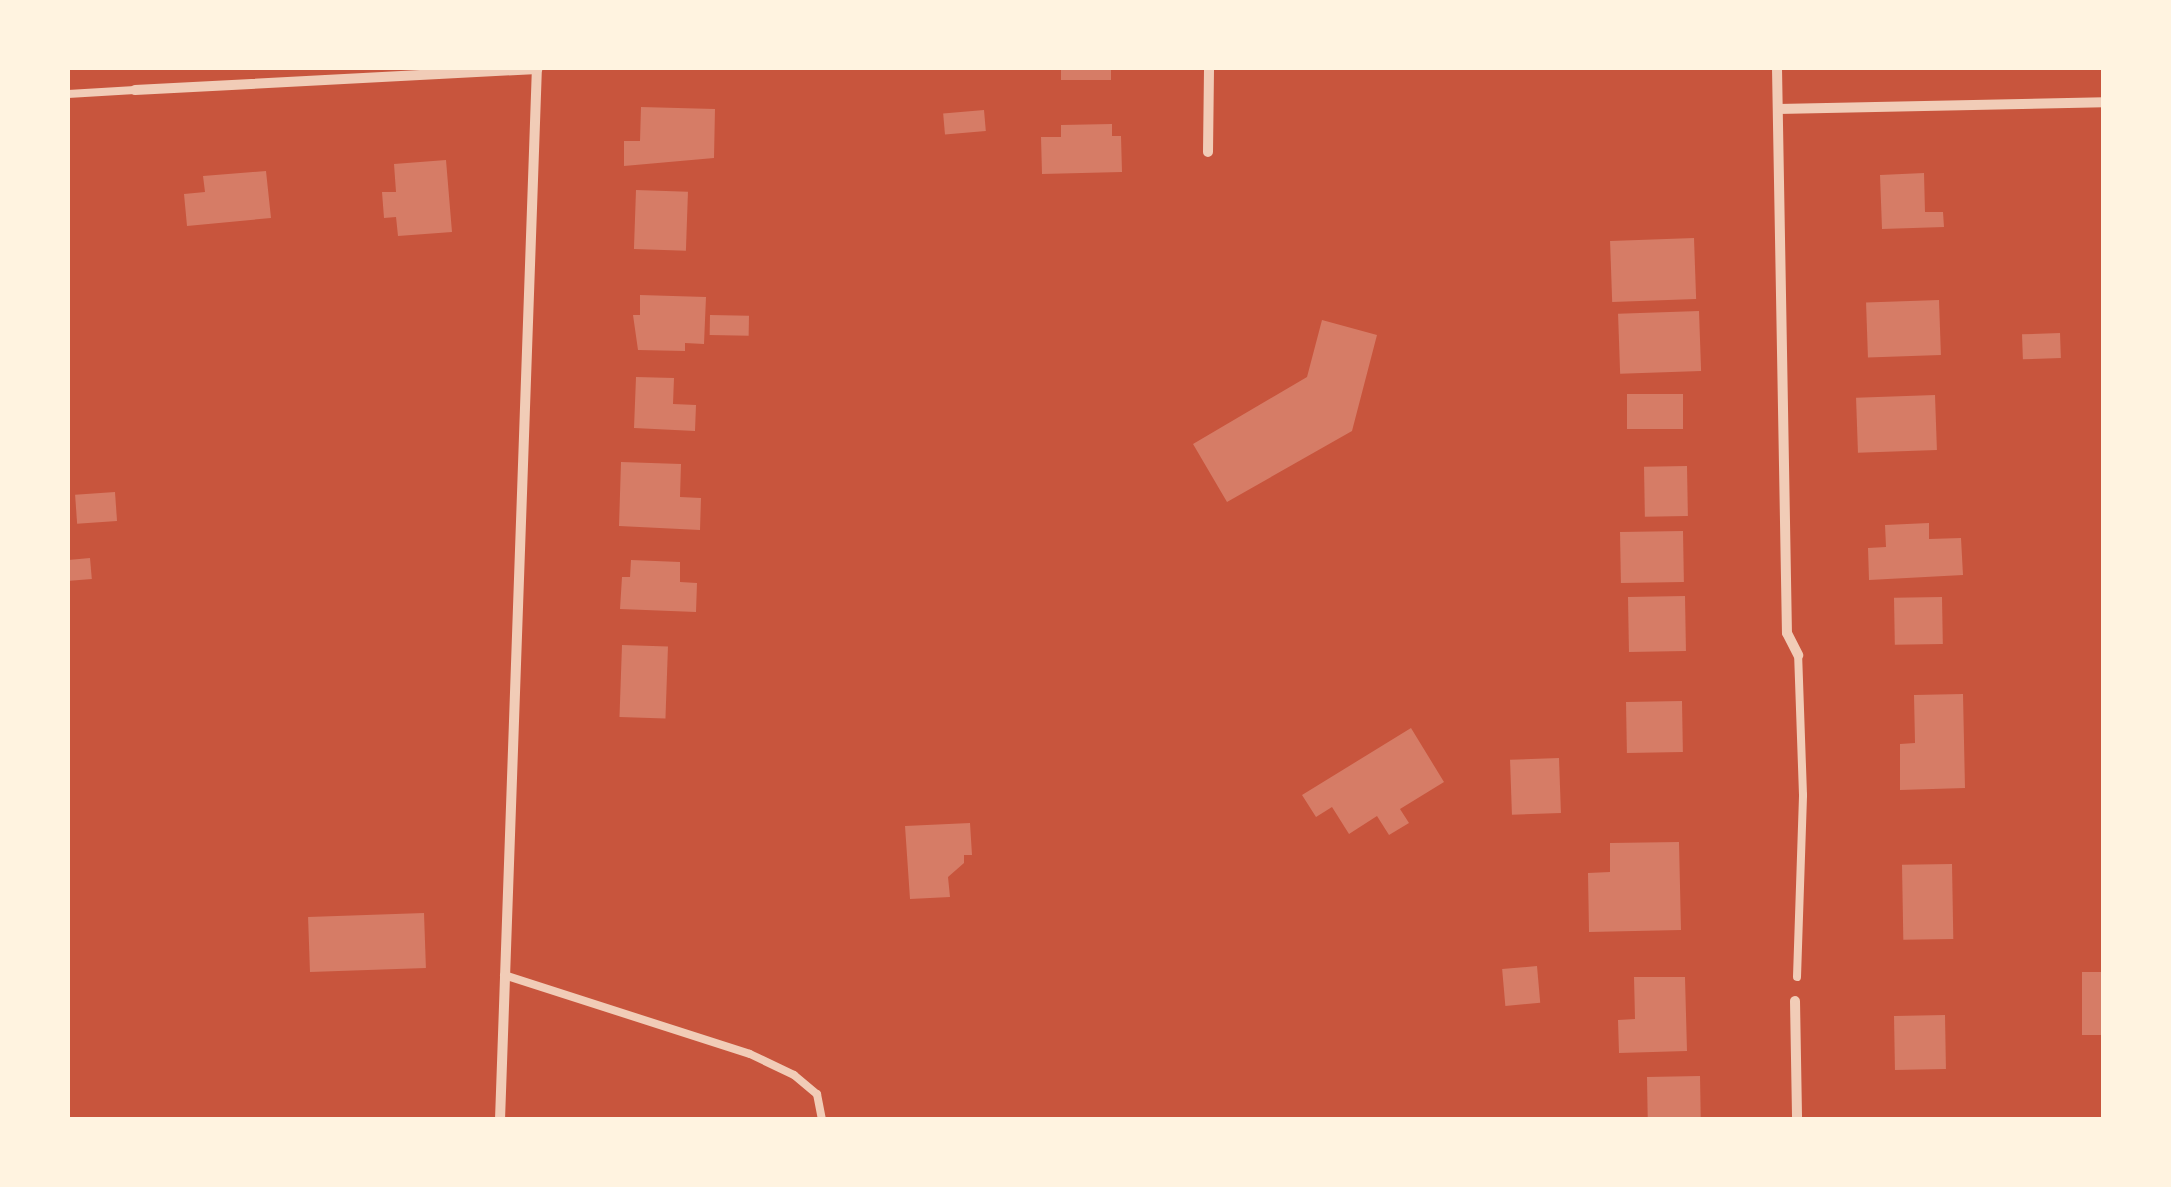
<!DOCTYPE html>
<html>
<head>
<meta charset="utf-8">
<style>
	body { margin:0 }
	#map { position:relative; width:2171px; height:1187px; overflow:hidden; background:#c8553d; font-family:Lora,serif }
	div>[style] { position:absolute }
	.building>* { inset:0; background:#d67c66; transform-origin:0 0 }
	.service>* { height:8px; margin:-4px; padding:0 4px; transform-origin:4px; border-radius:4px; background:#f1ccb7 }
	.minor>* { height:10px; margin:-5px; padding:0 5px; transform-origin:5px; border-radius:5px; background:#f1ccb7 }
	span { translate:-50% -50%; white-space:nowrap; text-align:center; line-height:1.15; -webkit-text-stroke:10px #fff3e0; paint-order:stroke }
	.frame { position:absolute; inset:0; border:70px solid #fff3e0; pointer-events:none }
</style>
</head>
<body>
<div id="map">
	<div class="building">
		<div style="left:1061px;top:68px;width:50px;height:12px"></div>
		<div style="clip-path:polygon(641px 107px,715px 109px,714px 158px,624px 166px,624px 141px,640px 141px)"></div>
		<div style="left:984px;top:110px;width:21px;height:41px;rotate:85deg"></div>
		<div style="clip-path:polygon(1112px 124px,1112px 136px,1121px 136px,1122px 172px,1042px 174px,1041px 137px,1061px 137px,1061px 125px)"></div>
		<div style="clip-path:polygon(446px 160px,452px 232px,398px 236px,396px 217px,384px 218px,382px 192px,396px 192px,394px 164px)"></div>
		<div style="clip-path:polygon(266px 171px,271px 218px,187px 226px,184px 194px,205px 192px,203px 176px)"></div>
		<div style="clip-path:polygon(1924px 173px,1925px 212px,1943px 212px,1944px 227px,1882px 229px,1880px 175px)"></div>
		<div style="left:636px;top:190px;width:52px;height:59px;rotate:2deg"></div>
		<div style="left:1694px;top:238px;width:61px;height:84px;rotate:88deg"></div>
		<div style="clip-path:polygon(640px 295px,706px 297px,704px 344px,685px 343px,685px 351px,638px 350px,633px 315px,640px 315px)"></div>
		<div style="left:1939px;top:300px;width:55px;height:73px;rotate:88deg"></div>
		<div style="left:1699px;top:311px;width:60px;height:81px;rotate:88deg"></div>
		<div style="left:710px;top:315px;width:39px;height:20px;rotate:1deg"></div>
		<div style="clip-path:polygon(1322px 320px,1377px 335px,1352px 431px,1227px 502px,1193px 444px,1307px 377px)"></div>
		<div style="left:2060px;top:333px;width:25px;height:38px;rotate:88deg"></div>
		<div style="clip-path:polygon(636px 377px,674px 378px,673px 404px,696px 405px,695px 431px,634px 428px)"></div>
		<div style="left:1683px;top:394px;width:35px;height:56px;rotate:90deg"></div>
		<div style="left:1935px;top:395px;width:55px;height:79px;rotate:88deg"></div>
		<div style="clip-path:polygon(621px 462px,681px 464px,680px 497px,701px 498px,700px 530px,619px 526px)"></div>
		<div style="left:1687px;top:466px;width:50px;height:43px;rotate:89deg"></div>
		<div style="left:115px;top:492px;width:29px;height:40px;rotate:86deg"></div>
		<div style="clip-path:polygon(1929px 523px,1929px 539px,1961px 538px,1963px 575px,1869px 580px,1868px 548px,1886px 547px,1885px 525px)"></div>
		<div style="left:1683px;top:531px;width:51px;height:63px;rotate:89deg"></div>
		<div style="left:90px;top:558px;width:21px;height:22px;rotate:85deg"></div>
		<div style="clip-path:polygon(631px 560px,680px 562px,680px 582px,697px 583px,696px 612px,620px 609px,622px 577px,630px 577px)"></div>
		<div style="left:1685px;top:596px;width:55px;height:57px;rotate:89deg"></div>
		<div style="left:1942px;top:597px;width:47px;height:48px;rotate:89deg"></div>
		<div style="left:622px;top:645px;width:46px;height:72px;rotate:2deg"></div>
		<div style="clip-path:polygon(1963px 694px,1965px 788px,1900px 790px,1900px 744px,1915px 743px,1914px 695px)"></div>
		<div style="left:1682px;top:701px;width:51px;height:56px;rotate:89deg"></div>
		<div style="clip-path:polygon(1411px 728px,1444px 782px,1400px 809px,1409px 823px,1389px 835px,1377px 816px,1349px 834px,1332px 807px,1316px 817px,1302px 795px)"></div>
		<div style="left:1559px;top:758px;width:55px;height:49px;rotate:88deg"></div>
		<div style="clip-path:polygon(970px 823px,972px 855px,964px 855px,964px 863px,948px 877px,950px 897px,910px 899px,905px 826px)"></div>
		<div style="clip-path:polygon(1679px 842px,1681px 930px,1589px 932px,1588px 873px,1610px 872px,1610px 843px)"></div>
		<div style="left:1952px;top:864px;width:75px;height:50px;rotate:89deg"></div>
		<div style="left:424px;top:913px;width:55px;height:116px;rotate:88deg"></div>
		<div style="left:1537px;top:966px;width:37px;height:35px;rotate:85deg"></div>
		<div style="left:2082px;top:972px;width:22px;height:63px"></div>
		<div style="clip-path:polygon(1634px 977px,1685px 977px,1687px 1051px,1619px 1053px,1618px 1020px,1635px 1019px)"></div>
		<div style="left:1945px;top:1015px;width:54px;height:51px;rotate:89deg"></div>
		<div style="left:1700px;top:1076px;width:44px;height:53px;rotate:89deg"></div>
	</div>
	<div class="service">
		<div style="left:68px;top:94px;width:67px;rotate:-3.4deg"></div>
		<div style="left:504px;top:975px;width:258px;rotate:17.8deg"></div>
		<div style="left:750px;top:1054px;width:49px;rotate:25.5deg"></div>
		<div style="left:794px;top:1075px;width:30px;rotate:40deg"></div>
		<div style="left:817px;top:1094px;width:26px;rotate:79deg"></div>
		<div style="left:1797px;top:977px;width:182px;rotate:-88.1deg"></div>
		<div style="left:1803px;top:795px;width:140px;rotate:-92deg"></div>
	</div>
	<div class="minor">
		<div style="left:1777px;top:68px;width:565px;rotate:88.99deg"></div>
		<div style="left:1787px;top:633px;width:25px;rotate:63deg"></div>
		<div style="left:135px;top:90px;width:403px;rotate:-3deg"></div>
		<div style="left:1778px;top:109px;width:326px;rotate:-1.2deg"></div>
		<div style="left:1208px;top:152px;width:84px;rotate:-89.3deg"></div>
		<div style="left:1795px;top:1001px;width:119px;rotate:89deg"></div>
		<div style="left:500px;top:1120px;width:1053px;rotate:-87.99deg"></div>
	</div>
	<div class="frame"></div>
</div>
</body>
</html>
